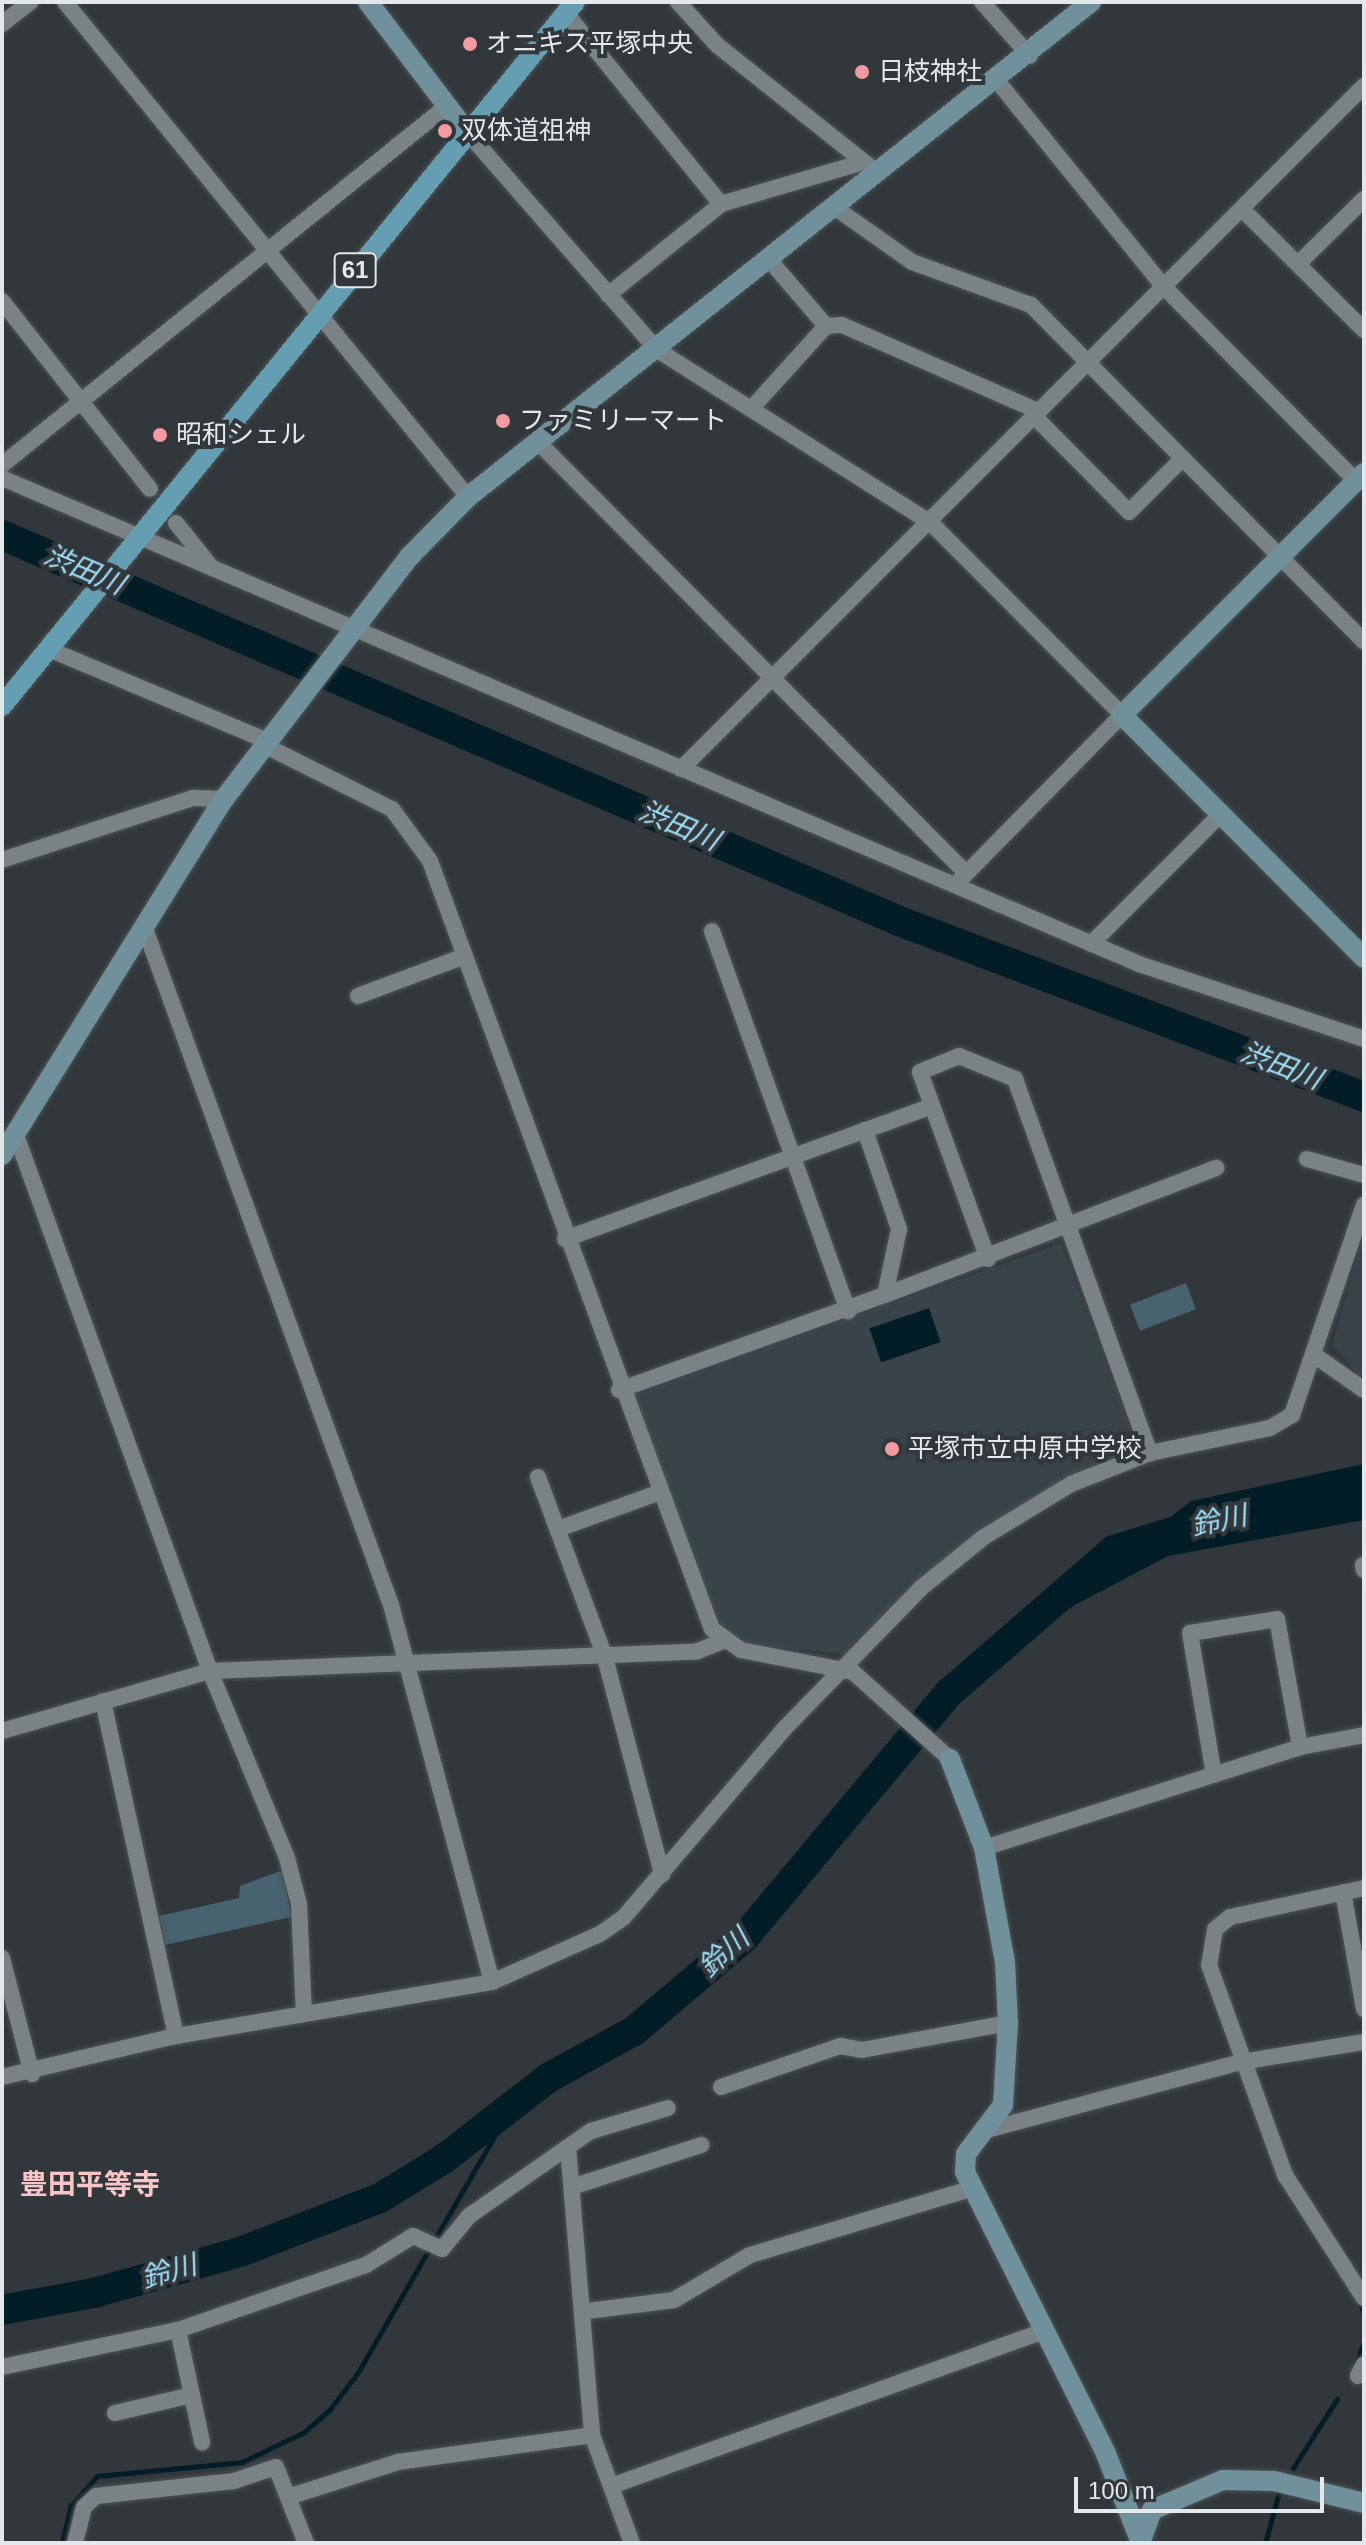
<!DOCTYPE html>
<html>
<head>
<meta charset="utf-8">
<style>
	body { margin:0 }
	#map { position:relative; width:1366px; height:2545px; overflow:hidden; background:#31373a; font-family:Helvetica,"Noto Sans JP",sans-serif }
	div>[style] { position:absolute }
	.built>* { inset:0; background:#384449 }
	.green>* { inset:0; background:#47636f; transform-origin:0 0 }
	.water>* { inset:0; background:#031d26; transform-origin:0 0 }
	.stream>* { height:5px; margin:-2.5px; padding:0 2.5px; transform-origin:2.5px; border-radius:2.5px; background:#031d26 }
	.river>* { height:30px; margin:-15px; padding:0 15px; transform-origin:15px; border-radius:15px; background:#031d26 }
	.roads { filter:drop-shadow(0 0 2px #4e5355) drop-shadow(0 0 2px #4e5355) }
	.street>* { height:16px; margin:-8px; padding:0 8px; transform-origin:8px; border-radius:8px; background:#7b8285 }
	.secondary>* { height:20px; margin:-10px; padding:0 10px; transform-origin:10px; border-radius:10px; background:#70909c }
	.primary>* { height:20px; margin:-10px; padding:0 10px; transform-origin:10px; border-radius:10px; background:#659db3 }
	.dots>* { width:22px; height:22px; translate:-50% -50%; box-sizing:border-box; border:4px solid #31373a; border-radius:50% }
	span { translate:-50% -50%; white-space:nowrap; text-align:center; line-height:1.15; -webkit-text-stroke:8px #31373a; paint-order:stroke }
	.shield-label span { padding:2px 6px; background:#31373a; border:2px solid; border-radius:6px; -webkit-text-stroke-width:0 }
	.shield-label { font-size:24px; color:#e4e8ea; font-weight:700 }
	.poi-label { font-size:26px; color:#e4e8ea }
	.left { translate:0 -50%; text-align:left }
	.water-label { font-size:28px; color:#a2e1fc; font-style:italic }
	.neighbourhood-label { font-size:28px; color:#f9c5c7; font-weight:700 }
	.frame { position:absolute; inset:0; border:4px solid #e4e8ea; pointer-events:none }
	.scale { position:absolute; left:1074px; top:2477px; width:250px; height:36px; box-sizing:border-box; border:4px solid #e4e8ea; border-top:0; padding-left:10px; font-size:24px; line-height:28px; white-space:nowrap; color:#e4e8ea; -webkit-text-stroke:6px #31373a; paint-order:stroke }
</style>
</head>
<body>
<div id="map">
	<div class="built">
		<div style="clip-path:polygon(1364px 1234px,1364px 1380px,1332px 1346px)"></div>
		<div style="clip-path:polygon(1061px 1243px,1136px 1444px,1131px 1454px,1061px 1482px,847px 1654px,754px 1645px,727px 1633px,708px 1610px,636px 1395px)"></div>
	</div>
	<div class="green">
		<div style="left:1186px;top:1283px;width:28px;height:60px;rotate:69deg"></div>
		<div style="clip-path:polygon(283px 1870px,291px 1917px,165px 1945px,159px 1916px,239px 1898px,240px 1886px)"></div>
	</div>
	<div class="water">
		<div style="left:929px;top:1308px;width:36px;height:63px;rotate:71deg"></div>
		<div style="clip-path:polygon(1364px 1464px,1364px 1520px,1168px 1556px,1020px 1634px,1191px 1501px)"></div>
	</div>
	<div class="stream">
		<div style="left:1358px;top:2299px;width:15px;rotate:67deg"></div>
		<div style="left:1356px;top:2363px;width:22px;rotate:-69deg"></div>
		<div style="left:1293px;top:2468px;width:82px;rotate:-57.5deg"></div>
		<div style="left:62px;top:2543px;width:37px;rotate:-77deg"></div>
		<div style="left:70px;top:2507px;width:41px;rotate:-48.9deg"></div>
		<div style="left:97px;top:2476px;width:146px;rotate:-5.5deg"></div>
		<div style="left:242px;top:2462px;width:69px;rotate:-25.8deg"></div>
		<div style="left:304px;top:2432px;width:35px;rotate:-41deg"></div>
		<div style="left:330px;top:2409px;width:44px;rotate:-52.4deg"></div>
		<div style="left:357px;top:2374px;width:310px;rotate:-60deg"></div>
		<div style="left:1265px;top:2543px;width:53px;rotate:-74.6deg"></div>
	</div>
	<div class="river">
		<div style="left:2px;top:535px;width:977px;rotate:23.28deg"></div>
		<div style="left:899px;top:921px;width:497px;rotate:20.7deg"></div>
		<div style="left:2px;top:2310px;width:94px;rotate:-10.5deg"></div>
		<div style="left:94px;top:2293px;width:152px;rotate:-15.7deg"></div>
		<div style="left:240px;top:2252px;width:150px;rotate:-21.1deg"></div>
		<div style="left:380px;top:2198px;width:76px;rotate:-31.6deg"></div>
		<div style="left:445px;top:2158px;width:130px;rotate:-37.8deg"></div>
		<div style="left:548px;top:2078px;width:98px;rotate:-28.7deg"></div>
		<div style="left:634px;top:2031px;width:144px;rotate:-40.2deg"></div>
		<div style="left:744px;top:1938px;width:321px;rotate:-50.1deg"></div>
		<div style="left:950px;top:1692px;width:217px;rotate:-40.9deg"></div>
		<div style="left:1114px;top:1550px;width:64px;rotate:-17.3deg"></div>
	</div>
	<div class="roads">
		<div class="street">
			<div style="left:65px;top:2px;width:638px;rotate:50.85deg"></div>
			<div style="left:678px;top:2px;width:58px;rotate:47.8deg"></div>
			<div style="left:717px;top:45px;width:194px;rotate:38.5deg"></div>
			<div style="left:982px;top:2px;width:72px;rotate:48.4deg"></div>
			<div style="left:565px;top:12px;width:247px;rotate:50.9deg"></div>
			<div style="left:2px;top:24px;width:36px;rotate:-38deg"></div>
			<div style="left:998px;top:82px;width:264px;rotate:51deg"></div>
			<div style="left:1164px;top:287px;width:273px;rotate:45.3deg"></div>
			<div style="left:467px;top:132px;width:288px;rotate:48.9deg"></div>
			<div style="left:656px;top:349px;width:325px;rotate:32.3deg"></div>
			<div style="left:931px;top:523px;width:271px;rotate:45.1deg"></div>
			<div style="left:1122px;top:715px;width:237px;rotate:134.5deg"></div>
			<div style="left:837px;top:209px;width:92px;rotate:35.2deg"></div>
			<div style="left:912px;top:262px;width:127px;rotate:19.9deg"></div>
			<div style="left:1031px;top:305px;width:473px;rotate:45.3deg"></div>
			<div style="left:1242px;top:209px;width:172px;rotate:44.8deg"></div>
			<div style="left:772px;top:263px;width:83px;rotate:49.4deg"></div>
			<div style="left:1298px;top:264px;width:93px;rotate:-44.6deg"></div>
			<div style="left:608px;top:295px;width:145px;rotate:-38.8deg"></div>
			<div style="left:721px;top:204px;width:149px;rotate:-16.4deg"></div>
			<div style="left:2px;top:301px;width:239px;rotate:51.8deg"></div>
			<div style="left:751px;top:409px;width:112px;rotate:-47.9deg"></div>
			<div style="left:826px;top:326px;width:16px;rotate:-4deg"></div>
			<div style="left:842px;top:325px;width:214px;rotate:23.7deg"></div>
			<div style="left:1034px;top:416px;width:135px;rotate:45.3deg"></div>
			<div style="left:1129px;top:512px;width:72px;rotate:-45deg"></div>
			<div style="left:537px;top:441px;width:609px;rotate:45.2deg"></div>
			<div style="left:2px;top:465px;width:573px;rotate:-38.91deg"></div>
			<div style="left:2px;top:478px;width:1237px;rotate:23.14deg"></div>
			<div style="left:1139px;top:964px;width:237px;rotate:18.4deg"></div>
			<div style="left:176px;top:523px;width:58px;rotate:51.3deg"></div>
			<div style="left:51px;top:650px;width:234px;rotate:22.8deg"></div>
			<div style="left:264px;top:745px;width:143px;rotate:26.6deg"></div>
			<div style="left:392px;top:809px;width:64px;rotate:53.8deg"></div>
			<div style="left:430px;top:861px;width:818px;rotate:69.84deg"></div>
			<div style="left:712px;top:1629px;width:36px;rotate:36deg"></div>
			<div style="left:741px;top:1650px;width:114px;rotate:11.1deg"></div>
			<div style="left:853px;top:1672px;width:130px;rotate:41.9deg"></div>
			<div style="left:681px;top:769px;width:966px;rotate:-45deg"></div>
			<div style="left:2px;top:860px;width:201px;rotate:-18deg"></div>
			<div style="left:193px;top:798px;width:31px;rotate:2deg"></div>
			<div style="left:144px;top:926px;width:723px;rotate:70.01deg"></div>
			<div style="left:391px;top:1605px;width:390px;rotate:75deg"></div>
			<div style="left:712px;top:931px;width:404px;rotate:70.3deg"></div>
			<div style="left:1091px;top:944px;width:185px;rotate:-45deg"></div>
			<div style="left:358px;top:996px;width:114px;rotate:-20.5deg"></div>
			<div style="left:16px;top:1135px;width:570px;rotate:70.1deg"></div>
			<div style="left:210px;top:1671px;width:202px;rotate:67.6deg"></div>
			<div style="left:287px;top:1858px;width:48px;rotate:75.4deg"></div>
			<div style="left:299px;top:1904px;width:109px;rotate:87.4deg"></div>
			<div style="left:1307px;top:1159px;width:59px;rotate:15.7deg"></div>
			<div style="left:565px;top:1239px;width:390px;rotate:-19.9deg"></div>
			<div style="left:988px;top:1259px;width:199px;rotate:-110deg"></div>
			<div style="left:920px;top:1072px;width:42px;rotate:-22.3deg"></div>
			<div style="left:959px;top:1056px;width:61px;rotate:22.3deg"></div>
			<div style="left:1015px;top:1079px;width:398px;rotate:70.2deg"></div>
			<div style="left:885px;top:1295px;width:355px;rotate:-21deg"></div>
			<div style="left:1317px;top:1357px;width:57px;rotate:35.1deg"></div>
			<div style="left:619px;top:1390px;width:282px;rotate:-19.7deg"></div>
			<div style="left:885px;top:1295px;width:67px;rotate:-78deg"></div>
			<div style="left:899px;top:1229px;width:105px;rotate:-109deg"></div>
			<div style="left:538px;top:1477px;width:189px;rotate:69.6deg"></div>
			<div style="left:604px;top:1654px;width:228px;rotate:75.2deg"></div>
			<div style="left:558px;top:1529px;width:106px;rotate:-19.8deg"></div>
			<div style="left:1363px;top:1565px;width:5px;rotate:79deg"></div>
			<div style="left:103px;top:1701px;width:343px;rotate:77.7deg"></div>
			<div style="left:2px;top:1731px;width:216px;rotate:-16.1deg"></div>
			<div style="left:210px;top:1671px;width:488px;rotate:-2.3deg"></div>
			<div style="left:698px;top:1651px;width:27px;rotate:-22deg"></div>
			<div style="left:1214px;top:1775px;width:144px;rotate:-99.6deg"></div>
			<div style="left:1190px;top:1633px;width:88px;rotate:-9.1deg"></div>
			<div style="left:1277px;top:1619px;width:130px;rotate:79.8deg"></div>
			<div style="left:984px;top:1848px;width:332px;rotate:-17.7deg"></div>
			<div style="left:1300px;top:1747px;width:65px;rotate:-10.6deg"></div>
			<div style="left:1364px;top:1888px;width:137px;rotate:167.8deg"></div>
			<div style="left:1230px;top:1917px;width:19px;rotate:141deg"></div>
			<div style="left:1215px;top:1929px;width:36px;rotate:99deg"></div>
			<div style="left:1209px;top:1965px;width:223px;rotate:70.1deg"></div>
			<div style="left:1285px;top:2175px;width:146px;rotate:57.3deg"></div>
			<div style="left:1343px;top:1892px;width:119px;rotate:79.8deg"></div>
			<div style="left:2px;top:1958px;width:120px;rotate:75.5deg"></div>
			<div style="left:2px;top:2077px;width:179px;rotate:-13.3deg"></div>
			<div style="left:176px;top:2036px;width:321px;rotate:-9.7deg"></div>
			<div style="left:492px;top:1982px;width:118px;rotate:-24deg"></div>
			<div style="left:600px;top:1934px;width:29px;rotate:-35deg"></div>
			<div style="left:624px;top:1917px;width:245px;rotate:-49.6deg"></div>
			<div style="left:783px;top:1730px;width:198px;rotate:-45.8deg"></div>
			<div style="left:921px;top:1588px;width:81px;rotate:-39deg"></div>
			<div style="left:984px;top:1537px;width:102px;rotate:-31.3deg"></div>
			<div style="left:1071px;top:1484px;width:85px;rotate:-21.4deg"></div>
			<div style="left:1150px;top:1453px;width:123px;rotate:-11.8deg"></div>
			<div style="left:1270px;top:1428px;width:26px;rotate:-31deg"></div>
			<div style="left:1292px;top:1415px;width:222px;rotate:-71.1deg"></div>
			<div style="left:721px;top:2087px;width:126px;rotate:-19deg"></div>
			<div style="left:840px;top:2046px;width:22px;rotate:10deg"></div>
			<div style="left:862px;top:2050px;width:148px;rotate:-10.5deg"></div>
			<div style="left:987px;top:2130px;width:262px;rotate:-15deg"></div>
			<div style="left:1240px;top:2062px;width:126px;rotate:-9.2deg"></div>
			<div style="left:568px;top:2147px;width:289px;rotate:85.2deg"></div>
			<div style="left:592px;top:2435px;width:115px;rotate:69.7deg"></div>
			<div style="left:572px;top:2187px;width:136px;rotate:-18deg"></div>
			<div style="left:587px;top:2311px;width:88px;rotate:-7.2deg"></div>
			<div style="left:674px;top:2300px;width:88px;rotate:-30.6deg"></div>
			<div style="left:750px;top:2255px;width:233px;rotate:-16.7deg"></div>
			<div style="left:178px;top:2330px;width:115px;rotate:77.9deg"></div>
			<div style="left:2px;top:2367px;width:180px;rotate:-11.9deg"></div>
			<div style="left:178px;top:2330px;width:199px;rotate:-19.1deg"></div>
			<div style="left:366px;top:2265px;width:55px;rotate:-31.7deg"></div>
			<div style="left:413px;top:2236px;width:32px;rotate:24deg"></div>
			<div style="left:442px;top:2249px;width:43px;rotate:-50.7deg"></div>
			<div style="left:469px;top:2216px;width:149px;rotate:-34.9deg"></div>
			<div style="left:591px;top:2131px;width:80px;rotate:-16.6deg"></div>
			<div style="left:1358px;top:2376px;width:13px;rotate:-63deg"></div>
			<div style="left:115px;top:2413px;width:79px;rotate:-13.2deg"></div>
			<div style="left:611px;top:2486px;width:461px;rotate:-19.7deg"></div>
			<div style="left:291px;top:2496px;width:112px;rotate:-17.6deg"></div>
			<div style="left:398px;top:2462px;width:196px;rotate:-7.9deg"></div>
			<div style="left:75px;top:2543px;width:37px;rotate:-76deg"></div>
			<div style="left:84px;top:2507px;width:16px;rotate:-43deg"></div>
			<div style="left:96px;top:2496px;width:139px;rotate:-6.2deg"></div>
			<div style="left:234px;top:2481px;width:44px;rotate:-18.4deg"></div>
			<div style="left:276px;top:2467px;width:82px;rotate:68.5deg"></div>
		</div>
		<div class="secondary">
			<div style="left:368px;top:2px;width:163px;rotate:52.7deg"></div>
			<div style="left:1364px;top:473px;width:342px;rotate:135deg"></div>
			<div style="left:1122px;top:715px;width:343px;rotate:45.1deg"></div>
			<div style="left:2px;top:1155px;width:420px;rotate:-58.1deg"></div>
			<div style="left:224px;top:799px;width:306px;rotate:-52.6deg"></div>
			<div style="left:410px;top:556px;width:83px;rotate:-45.5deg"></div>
			<div style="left:468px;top:497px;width:796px;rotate:-38.47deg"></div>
			<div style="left:950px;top:1759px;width:95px;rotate:69.1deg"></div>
			<div style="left:984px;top:1848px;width:116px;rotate:79.6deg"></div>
			<div style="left:1005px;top:1962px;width:61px;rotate:87.2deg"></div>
			<div style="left:1008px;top:2023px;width:82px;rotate:93.5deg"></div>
			<div style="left:1003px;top:2105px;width:61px;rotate:127.1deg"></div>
			<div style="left:966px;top:2154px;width:18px;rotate:93deg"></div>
			<div style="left:965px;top:2172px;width:315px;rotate:63.4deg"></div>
			<div style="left:1106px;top:2454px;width:92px;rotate:68.4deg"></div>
			<div style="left:1140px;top:2543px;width:35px;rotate:-70deg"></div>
			<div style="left:1152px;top:2510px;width:77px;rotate:-22.9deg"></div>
			<div style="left:1223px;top:2480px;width:51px;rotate:1.1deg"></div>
			<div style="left:1274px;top:2481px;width:93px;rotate:13.7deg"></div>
		</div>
		<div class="primary">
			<div style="left:2px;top:706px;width:908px;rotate:-50.86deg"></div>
		</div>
	</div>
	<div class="dots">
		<div style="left:470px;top:44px;background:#f49aa0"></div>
		<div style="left:862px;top:72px;background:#f49aa0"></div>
		<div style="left:445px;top:131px;background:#f49aa0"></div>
		<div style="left:503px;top:421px;background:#f49aa0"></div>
		<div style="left:160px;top:435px;background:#f49aa0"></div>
		<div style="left:892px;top:1449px;background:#f49aa0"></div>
	</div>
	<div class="shield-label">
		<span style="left:355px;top:270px">61</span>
	</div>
	<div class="poi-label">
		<span class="left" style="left:486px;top:44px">オニキス平塚中央</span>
		<span class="left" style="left:878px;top:72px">日枝神社</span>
		<span class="left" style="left:461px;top:131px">双体道祖神</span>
		<span class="left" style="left:519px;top:421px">ファミリーマート</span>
		<span class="left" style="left:176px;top:435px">昭和シェル</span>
		<span class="left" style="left:908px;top:1449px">平塚市立中原中学校</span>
	</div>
	<div class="water-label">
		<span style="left:84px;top:570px;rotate:23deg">渋田川</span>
		<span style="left:679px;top:826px;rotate:23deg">渋田川</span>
		<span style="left:1281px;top:1066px;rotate:21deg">渋田川</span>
		<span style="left:1219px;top:1521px;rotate:-12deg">鈴川</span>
		<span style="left:724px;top:1953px;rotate:-42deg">鈴川</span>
		<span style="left:169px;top:2272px;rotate:-16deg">鈴川</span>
	</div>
	<div class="neighbourhood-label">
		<span style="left:90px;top:2185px">豊田平等寺</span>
	</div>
	<div class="frame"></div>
	<div class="scale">100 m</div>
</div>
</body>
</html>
